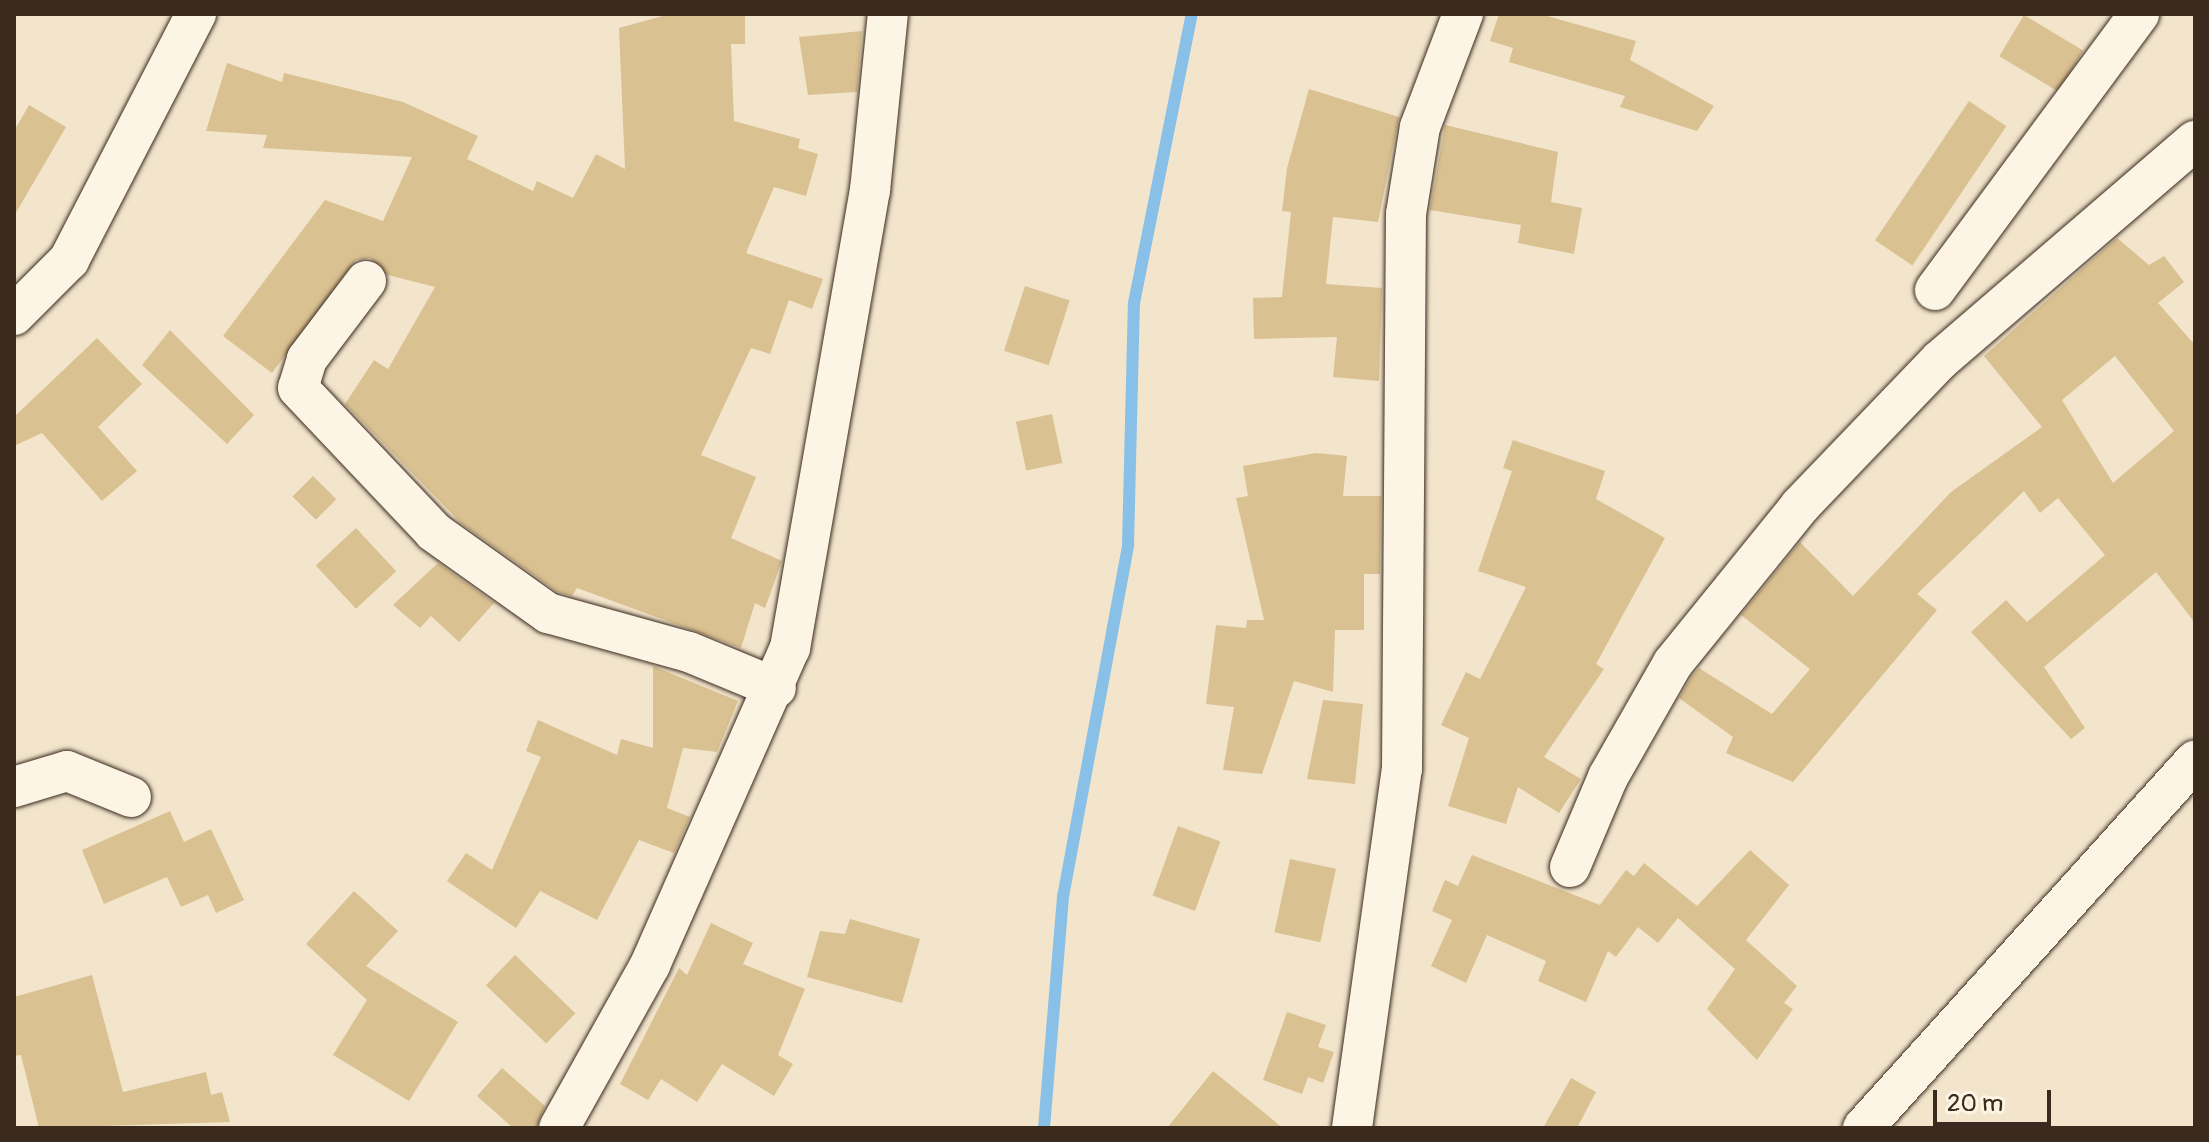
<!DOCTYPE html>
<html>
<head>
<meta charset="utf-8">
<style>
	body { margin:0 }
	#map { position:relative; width:2209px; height:1142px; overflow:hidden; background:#f2e5cc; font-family:Pangolin,sans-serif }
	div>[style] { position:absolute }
	.stream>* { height:12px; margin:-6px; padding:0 6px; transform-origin:6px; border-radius:6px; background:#89c0e7 }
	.building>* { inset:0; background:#dac191; transform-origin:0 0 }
	.roads { filter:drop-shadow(0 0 2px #3b2a1e) drop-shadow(0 0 2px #3b2a1e) }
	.street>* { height:40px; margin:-20px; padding:0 20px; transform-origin:20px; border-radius:20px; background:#fcf5e5 }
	span { translate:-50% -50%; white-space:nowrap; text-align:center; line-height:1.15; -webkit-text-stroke:8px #fcf5e5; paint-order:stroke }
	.frame { position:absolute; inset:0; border:16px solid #3b2a1e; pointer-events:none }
	.scale { position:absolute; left:1933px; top:1090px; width:118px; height:36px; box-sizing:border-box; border:4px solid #3b2a1e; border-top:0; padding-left:10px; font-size:24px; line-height:28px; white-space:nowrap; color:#3b2a1e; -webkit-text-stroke:6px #fcf5e5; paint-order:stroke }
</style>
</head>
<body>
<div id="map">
	<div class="stream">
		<div style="left:1044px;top:1128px;width:232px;rotate:-85.3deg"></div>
		<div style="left:1063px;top:897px;width:358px;rotate:-79.5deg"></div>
		<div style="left:1128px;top:545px;width:242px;rotate:-88.6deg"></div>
		<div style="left:1134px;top:303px;width:295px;rotate:-78.7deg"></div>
	</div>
	<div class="building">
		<div style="clip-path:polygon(670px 14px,745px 14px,745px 44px,731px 44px,734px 121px,800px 139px,798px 148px,818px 154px,806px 196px,774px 187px,746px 253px,823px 279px,812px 309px,789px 300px,770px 354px,751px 348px,701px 455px,756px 477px,731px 538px,782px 561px,765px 608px,755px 603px,741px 648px,577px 588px,572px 596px,558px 592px,462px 524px,345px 404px,374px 360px,388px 369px,435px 287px,388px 275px,370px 258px,356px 260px,272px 373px,223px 336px,325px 200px,383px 221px,412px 157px,263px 148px,267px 135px,206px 131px,227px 63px,282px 82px,284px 73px,403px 102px,478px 136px,467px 159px,533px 191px,537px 181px,573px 198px,596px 154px,625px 169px,619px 28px)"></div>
		<div style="clip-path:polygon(1499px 14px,1540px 14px,1636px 41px,1630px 60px,1714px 106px,1697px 131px,1620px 107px,1625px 96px,1509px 62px,1513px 48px,1490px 41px)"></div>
		<div style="left:2024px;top:15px;width:69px;height:48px;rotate:31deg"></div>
		<div style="clip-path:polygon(862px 31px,857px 92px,808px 95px,799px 37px)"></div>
		<div style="clip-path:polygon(1309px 89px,1399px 117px,1378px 222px,1333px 217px,1326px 284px,1382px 288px,1379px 381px,1333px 377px,1337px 337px,1254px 339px,1253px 298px,1282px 297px,1291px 212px,1282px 211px,1287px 168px)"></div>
		<div style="left:1969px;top:101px;width:45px;height:168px;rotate:34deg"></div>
		<div style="clip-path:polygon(29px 105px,66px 127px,14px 216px,14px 131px)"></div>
		<div style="clip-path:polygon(1445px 125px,1558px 152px,1551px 202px,1582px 208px,1574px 254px,1518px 243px,1521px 225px,1430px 210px)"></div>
		<div style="clip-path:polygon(evenodd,2117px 238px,2149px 265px,2164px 256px,2184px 282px,2158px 303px,2195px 345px,2195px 623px,2156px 572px,2044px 667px,2085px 728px,2071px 739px,1971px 632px,2006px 600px,2027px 622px,2105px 555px,2058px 498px,2040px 513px,2024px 491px,1917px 594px,1937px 610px,1793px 782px,1726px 753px,1733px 737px,1679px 698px,1692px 676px,1699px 668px,1772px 714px,1810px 669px,1741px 615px,1800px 542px,1853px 596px,1951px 492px,2042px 427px,1984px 356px,2117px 238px,2115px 356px,2174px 431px,2113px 483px,2062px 400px,2115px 356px)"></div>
		<div style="left:1025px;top:286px;width:47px;height:68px;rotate:18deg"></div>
		<div style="clip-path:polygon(170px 330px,254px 415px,227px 444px,142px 365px)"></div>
		<div style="clip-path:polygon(97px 338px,142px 384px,98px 427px,137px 471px,102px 501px,42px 433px,14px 446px,14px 417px)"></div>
		<div style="left:1052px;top:414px;width:50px;height:37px;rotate:78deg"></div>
		<div style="clip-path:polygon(1513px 440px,1605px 471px,1596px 499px,1665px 538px,1596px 664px,1604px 669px,1544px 757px,1581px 779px,1559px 813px,1518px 787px,1506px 824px,1448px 806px,1469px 738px,1441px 725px,1466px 672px,1480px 679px,1526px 587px,1478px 571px,1512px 471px,1503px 468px)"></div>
		<div style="clip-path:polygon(1316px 453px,1347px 456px,1343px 496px,1381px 496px,1380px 574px,1364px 574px,1364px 630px,1335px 630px,1333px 692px,1294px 681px,1262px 774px,1223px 770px,1234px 707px,1206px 704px,1216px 625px,1246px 628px,1247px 620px,1264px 620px,1236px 498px,1248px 496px,1243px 466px)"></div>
		<div style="left:313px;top:476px;width:33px;height:29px;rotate:45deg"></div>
		<div style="left:356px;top:528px;width:59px;height:55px;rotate:47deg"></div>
		<div style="clip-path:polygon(438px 563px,494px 603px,459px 642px,431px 616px,420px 628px,393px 605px)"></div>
		<div style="clip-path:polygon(653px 666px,738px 701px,717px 752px,683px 748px,667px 808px,690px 817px,674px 853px,639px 840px,597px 920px,540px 891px,516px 928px,447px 881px,466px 853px,492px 870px,541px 757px,526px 751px,538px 720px,617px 755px,621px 739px,653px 748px)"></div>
		<div style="clip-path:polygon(1323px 700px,1363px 704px,1355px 784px,1307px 779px)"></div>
		<div style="clip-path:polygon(170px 811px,184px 842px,211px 829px,244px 900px,216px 913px,208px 895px,181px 907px,167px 877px,104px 904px,82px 850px)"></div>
		<div style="left:1178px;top:826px;width:45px;height:74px;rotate:20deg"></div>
		<div style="clip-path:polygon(1750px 850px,1789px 885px,1746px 940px,1797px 986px,1784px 1003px,1793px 1009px,1757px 1060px,1707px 1009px,1735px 969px,1678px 918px,1658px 943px,1638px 927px,1616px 957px,1608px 951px,1586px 1002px,1538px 981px,1546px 961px,1487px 935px,1466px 983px,1431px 966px,1452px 920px,1432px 911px,1445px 880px,1458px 886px,1472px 855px,1600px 905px,1626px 870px,1634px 876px,1644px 863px,1697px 906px)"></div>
		<div style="left:1290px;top:859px;width:47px;height:75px;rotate:12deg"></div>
		<div style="clip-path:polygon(354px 891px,398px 931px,366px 966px,458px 1022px,409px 1101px,333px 1055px,367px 1000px,306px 944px)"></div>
		<div style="clip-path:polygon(850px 919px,920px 939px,902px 1003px,807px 977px,820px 931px,845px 934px)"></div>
		<div style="clip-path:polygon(711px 923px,753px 943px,743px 964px,805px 989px,778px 1055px,793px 1064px,774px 1096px,722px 1064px,697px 1102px,661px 1079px,648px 1100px,620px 1084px,679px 968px,687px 975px)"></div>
		<div style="left:515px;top:955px;width:84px;height:42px;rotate:44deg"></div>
		<div style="clip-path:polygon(92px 975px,123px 1092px,206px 1072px,211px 1095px,222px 1092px,230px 1122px,39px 1128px,21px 1055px,14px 1056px,14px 997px)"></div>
		<div style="clip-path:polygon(1287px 1012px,1326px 1025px,1318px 1047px,1334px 1052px,1323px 1083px,1308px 1077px,1302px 1094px,1263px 1080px)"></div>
		<div style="clip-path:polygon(502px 1068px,545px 1106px,536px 1128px,513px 1128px,477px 1096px)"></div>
		<div style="clip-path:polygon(1213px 1071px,1283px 1128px,1167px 1128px)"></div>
		<div style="clip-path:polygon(1571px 1078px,1596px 1092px,1577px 1128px,1543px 1128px)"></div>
	</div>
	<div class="roads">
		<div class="street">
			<div style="left:366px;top:281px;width:98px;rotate:127.1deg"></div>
			<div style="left:307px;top:359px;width:30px;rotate:107deg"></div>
			<div style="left:298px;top:388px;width:198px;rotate:46.6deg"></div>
			<div style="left:434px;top:532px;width:140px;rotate:35.4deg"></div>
			<div style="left:548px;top:613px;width:146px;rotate:15.5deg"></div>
			<div style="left:689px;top:652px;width:94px;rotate:22.5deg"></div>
			<div style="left:1935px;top:290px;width:343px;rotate:-53.5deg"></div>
			<div style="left:14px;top:315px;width:78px;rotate:-45deg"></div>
			<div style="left:69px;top:260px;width:277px;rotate:-62.7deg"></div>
			<div style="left:14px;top:787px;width:55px;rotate:-16.8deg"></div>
			<div style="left:67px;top:771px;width:69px;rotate:22.1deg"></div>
			<div style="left:1570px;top:867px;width:98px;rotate:-67.1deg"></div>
			<div style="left:1608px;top:777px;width:131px;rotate:-60.3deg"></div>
			<div style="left:1673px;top:663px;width:202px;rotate:-51deg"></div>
			<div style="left:1800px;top:506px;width:202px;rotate:-46.2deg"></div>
			<div style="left:1940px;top:360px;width:336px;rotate:-40.7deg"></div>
			<div style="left:559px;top:1128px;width:187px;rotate:-60.8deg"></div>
			<div style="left:650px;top:965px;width:347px;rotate:-66.2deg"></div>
			<div style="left:790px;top:648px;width:465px;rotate:-80.1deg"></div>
			<div style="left:870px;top:190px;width:177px;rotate:-84.2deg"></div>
			<div style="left:1352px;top:1128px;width:362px;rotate:-82.1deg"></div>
			<div style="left:1402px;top:769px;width:555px;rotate:-89.59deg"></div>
			<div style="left:1406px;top:214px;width:88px;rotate:-80.9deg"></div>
			<div style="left:1420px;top:127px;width:121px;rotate:-69.2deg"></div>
			<div style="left:1863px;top:1128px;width:495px;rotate:-47.9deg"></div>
		</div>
	</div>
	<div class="frame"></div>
	<div class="scale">20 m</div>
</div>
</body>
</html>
